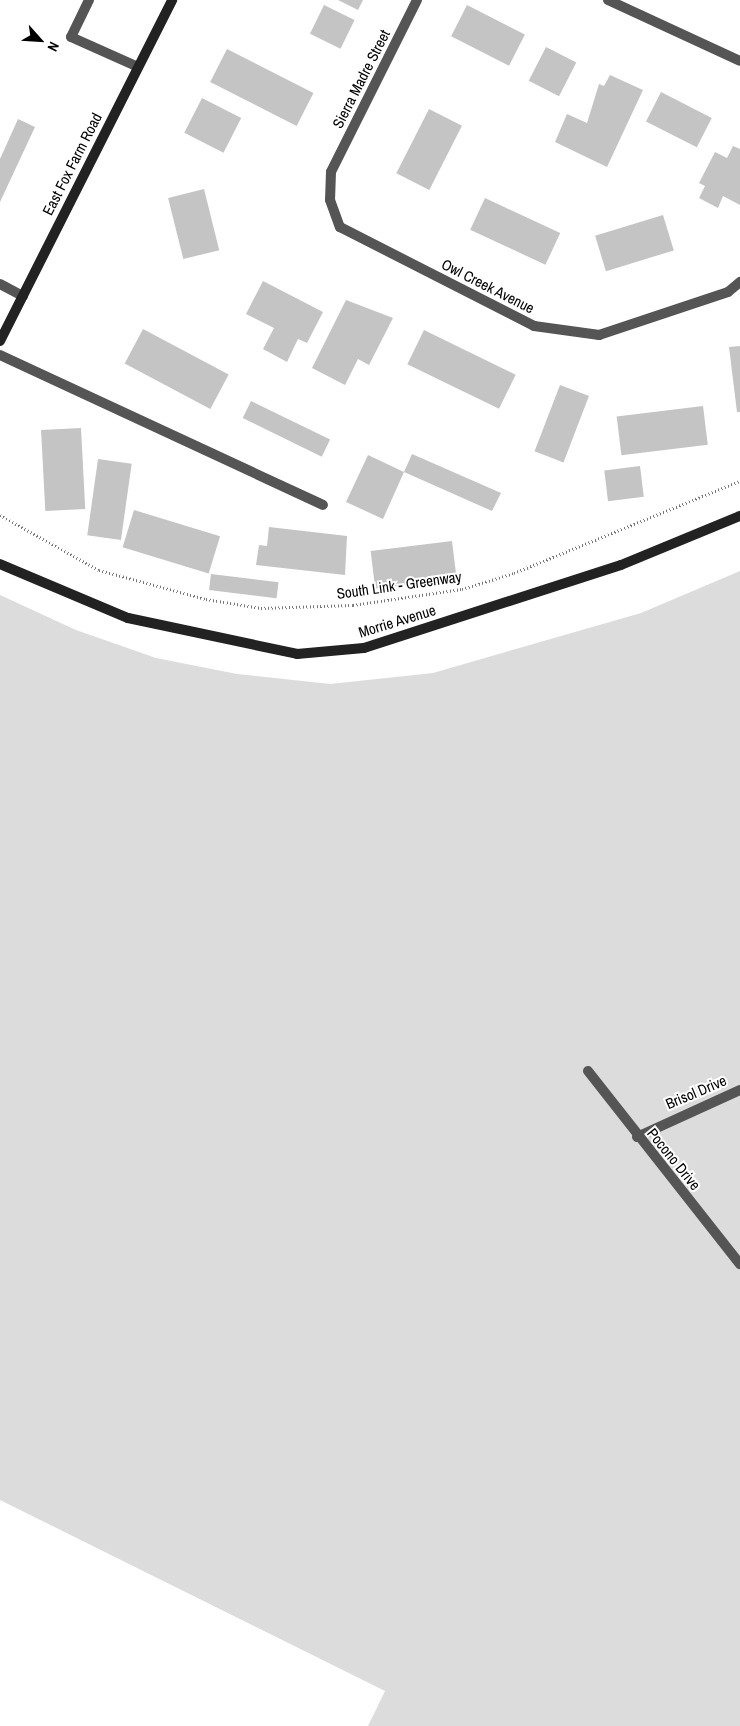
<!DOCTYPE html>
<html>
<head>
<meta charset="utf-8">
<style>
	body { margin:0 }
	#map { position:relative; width:740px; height:1726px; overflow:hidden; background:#fff; font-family:"Archivo Narrow",sans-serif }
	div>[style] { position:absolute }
	.green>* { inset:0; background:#dcdcdc }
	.building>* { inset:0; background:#c4c4c4; transform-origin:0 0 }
	.path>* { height:3px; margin-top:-1.5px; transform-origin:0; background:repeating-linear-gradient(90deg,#777 0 1px,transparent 0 3.5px) }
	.service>* { height:10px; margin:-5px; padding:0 5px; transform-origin:5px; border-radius:5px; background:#555 }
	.minor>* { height:10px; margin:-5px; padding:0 5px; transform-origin:5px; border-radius:5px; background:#555 }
	.secondary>* { height:10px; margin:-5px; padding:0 5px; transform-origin:5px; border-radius:5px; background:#222 }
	span { translate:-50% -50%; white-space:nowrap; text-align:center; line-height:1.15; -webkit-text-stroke:4px #fff; paint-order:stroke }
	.street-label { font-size:15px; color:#000 }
	.north { position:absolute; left:15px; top:15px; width:50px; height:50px; -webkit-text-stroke:4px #fff; paint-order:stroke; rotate:116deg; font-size:14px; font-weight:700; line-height:20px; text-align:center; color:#000 }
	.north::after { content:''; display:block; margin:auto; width:18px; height:22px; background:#000; clip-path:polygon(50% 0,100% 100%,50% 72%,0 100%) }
</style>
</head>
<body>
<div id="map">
	<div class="green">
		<div style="clip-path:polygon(740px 571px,740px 1726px,368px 1726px,385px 1691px,0 1500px,0 595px,76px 630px,156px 658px,237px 674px,330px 684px,433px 673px,641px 613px)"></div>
	</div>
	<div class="building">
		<div style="clip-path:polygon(338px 0,363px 0,358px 10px)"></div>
		<div style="left:324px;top:5px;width:34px;height:32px;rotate:26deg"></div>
		<div style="left:467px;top:5px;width:65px;height:35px;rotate:27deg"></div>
		<div style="left:546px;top:47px;width:34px;height:38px;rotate:27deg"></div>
		<div style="left:227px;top:49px;width:97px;height:37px;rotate:27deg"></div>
		<div style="clip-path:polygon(610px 75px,643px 90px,607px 167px,555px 142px,567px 114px,587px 123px,599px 84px,604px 86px)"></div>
		<div style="left:661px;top:92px;width:57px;height:33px;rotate:27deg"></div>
		<div style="left:202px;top:98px;width:44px;height:39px;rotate:27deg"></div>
		<div style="left:429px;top:109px;width:37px;height:72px;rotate:27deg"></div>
		<div style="clip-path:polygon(18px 119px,35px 127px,0 202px,0 159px)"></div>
		<div style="clip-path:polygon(733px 146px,740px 149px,740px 205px,723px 196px,718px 208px,699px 198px,705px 186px,699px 183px,715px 152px,727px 158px)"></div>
		<div style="left:204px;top:189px;width:63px;height:37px;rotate:76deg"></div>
		<div style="left:485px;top:198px;width:83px;height:35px;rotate:25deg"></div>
		<div style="left:663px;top:215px;width:37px;height:71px;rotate:73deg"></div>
		<div style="clip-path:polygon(263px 281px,323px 312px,307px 343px,298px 339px,287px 362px,263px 349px,274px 328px,246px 314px)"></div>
		<div style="clip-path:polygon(346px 300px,393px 318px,369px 365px,358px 359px,345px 385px,312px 368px)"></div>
		<div style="left:143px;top:329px;width:97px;height:39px;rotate:28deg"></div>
		<div style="left:424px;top:330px;width:102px;height:38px;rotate:26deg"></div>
		<div style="clip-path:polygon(740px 346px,740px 412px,737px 412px,729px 347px)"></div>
		<div style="left:560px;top:385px;width:31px;height:71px;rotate:21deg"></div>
		<div style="left:251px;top:401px;width:88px;height:19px;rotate:26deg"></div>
		<div style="left:703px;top:406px;width:39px;height:87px;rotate:83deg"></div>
		<div style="left:81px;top:428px;width:81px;height:40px;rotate:87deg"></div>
		<div style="clip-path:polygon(412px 454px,501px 493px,492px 511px,404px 472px,383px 519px,346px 502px,368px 455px,404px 472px)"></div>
		<div style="left:98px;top:459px;width:34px;height:77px;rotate:8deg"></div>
		<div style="left:640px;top:466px;width:31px;height:36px;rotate:83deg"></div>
		<div style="left:134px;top:510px;width:90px;height:39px;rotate:17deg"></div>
		<div style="clip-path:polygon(269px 527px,347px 536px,345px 575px,256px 565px,259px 545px,267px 546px)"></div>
		<div style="left:452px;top:541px;width:38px;height:82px;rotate:83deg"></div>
		<div style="left:211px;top:574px;width:68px;height:16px;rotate:7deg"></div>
	</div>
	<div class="path">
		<div style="left:0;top:515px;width:113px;rotate:29.1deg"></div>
		<div style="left:99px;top:570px;width:111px;rotate:15.2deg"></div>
		<div style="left:206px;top:599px;width:56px;rotate:9.3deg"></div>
		<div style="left:261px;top:608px;width:92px;rotate:-1.9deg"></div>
		<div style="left:353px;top:605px;width:110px;rotate:-8.4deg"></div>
		<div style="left:462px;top:589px;width:54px;rotate:-17.1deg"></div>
		<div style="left:514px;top:573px;width:244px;rotate:-22.2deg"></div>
	</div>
	<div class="service">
		<div style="left:89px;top:0;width:41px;rotate:115.9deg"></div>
		<div style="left:71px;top:37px;width:73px;rotate:24.1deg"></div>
		<div style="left:0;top:355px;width:356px;rotate:24.9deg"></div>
	</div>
	<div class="minor">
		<div style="left:417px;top:0;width:192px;rotate:116.6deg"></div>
		<div style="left:331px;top:172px;width:28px;rotate:92deg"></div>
		<div style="left:330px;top:200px;width:29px;rotate:70deg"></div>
		<div style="left:340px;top:227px;width:218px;rotate:27deg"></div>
		<div style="left:534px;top:326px;width:66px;rotate:7.9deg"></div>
		<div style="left:599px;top:335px;width:136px;rotate:-18.4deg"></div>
		<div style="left:728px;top:292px;width:16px;rotate:-40deg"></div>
		<div style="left:608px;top:0;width:145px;rotate:24.8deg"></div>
		<div style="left:0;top:284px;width:26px;rotate:28deg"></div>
		<div style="left:588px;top:1071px;width:246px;rotate:51.8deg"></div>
		<div style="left:637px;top:1137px;width:113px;rotate:-24.5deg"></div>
	</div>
	<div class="secondary">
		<div style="left:0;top:341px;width:382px;rotate:-63.2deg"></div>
		<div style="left:0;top:564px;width:139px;rotate:22.9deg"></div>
		<div style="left:128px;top:618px;width:173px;rotate:12deg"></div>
		<div style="left:297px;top:654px;width:67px;rotate:-5.1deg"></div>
		<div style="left:364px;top:648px;width:270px;rotate:-17.9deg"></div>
		<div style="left:621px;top:565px;width:129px;rotate:-22.4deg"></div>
	</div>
	<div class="street-label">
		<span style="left:361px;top:79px;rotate:-63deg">Sierra Madre Street</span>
		<span style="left:72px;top:164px;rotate:-63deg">East Fox Farm Road</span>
		<span style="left:488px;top:286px;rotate:27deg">Owl Creek Avenue</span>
		<span style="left:399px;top:585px;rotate:-8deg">South Link - Greenway</span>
		<span style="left:397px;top:621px;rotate:-17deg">Morrie Avenue</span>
		<span style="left:696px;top:1092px;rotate:-23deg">Brisol Drive</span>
		<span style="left:674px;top:1159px;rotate:51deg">Pocono Drive</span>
	</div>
	<div class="north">N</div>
</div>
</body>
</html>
